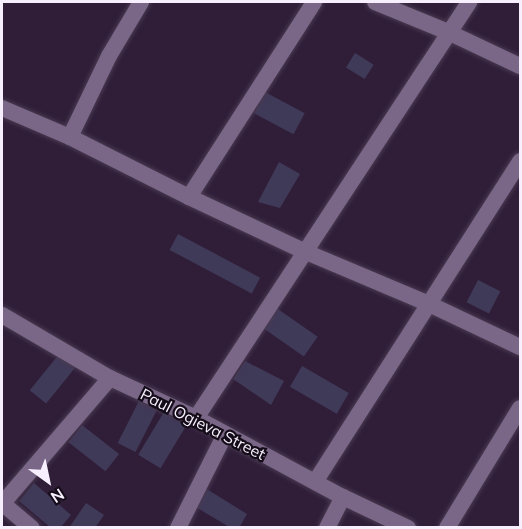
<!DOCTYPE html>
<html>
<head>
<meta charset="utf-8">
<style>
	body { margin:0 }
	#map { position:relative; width:522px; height:529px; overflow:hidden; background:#301e39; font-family:Mulish,sans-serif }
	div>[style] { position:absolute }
	.building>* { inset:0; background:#403a59; transform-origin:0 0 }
	.roads { filter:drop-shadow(0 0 2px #493a51) drop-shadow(0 0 2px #493a51) }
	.minor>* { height:16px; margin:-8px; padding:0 8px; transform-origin:8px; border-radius:8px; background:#7a6686 }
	span { translate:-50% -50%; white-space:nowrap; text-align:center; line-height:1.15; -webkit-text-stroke:4.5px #140c18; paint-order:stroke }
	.street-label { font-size:16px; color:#f8effe }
	.frame { position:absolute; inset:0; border:3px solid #f8effe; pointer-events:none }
	.north { position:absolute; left:18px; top:451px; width:60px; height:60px; -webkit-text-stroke:4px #140c18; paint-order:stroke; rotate:147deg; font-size:16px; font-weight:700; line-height:24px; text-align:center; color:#f8effe }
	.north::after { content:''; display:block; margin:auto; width:21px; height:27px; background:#f8effe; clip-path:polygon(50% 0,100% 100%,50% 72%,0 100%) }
</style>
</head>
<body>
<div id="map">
	<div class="building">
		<div style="left:355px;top:53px;width:22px;height:17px;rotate:32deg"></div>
		<div style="left:265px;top:92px;width:45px;height:24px;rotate:28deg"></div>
		<div style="clip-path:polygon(279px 162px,300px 174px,280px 208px,258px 202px)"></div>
		<div style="left:178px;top:234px;width:93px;height:18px;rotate:28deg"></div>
		<div style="left:478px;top:280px;width:25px;height:25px;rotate:27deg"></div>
		<div style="left:275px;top:307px;width:52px;height:24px;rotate:35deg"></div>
		<div style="left:60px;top:353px;width:21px;height:48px;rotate:39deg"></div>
		<div style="clip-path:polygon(245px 361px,284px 381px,271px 405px,233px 379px)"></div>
		<div style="left:302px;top:366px;width:54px;height:24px;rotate:30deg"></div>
		<div style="left:139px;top:401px;width:20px;height:47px;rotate:27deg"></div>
		<div style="left:164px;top:412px;width:26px;height:50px;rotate:31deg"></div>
		<div style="left:82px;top:425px;width:47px;height:22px;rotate:38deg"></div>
		<div style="clip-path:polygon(34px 483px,71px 515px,60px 528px,51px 528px,19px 501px)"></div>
		<div style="clip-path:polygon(205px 488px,247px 514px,239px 528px,231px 528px,194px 506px)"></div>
		<div style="clip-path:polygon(86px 503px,104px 515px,95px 528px,69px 528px)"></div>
	</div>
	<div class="roads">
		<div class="minor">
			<div style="left:375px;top:2px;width:79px;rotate:22.3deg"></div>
			<div style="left:448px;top:32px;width:80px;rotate:25.3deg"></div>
			<div style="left:2px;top:108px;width:74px;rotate:23.1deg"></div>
			<div style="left:70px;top:137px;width:133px;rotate:26.8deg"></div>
			<div style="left:189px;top:197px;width:129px;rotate:25.2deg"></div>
			<div style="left:306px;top:252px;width:134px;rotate:22.9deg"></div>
			<div style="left:429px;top:304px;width:101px;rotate:25.3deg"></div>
			<div style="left:70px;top:137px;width:90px;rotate:-64.3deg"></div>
			<div style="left:109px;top:56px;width:63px;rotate:-59.3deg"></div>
			<div style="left:189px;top:197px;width:232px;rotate:-57.3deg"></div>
			<div style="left:2px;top:315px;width:125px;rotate:30.3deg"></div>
			<div style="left:110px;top:378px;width:95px;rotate:24.9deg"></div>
			<div style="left:196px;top:418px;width:167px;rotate:28.3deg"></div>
			<div style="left:343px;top:497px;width:72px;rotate:25.5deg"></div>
			<div style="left:196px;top:418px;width:498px;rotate:-56.7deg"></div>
			<div style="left:315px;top:482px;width:381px;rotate:-57.4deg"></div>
			<div style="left:2px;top:503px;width:39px;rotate:40deg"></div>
			<div style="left:2px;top:504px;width:166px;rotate:-49.4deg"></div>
			<div style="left:178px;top:528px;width:105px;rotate:-63.4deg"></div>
			<div style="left:327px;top:528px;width:35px;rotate:-63deg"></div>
			<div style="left:447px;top:528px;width:140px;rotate:-58.7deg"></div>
		</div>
	</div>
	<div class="street-label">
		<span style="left:203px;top:424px;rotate:27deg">Paul Ogieva Street</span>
	</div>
	<div class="frame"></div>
	<div class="north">N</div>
</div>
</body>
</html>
